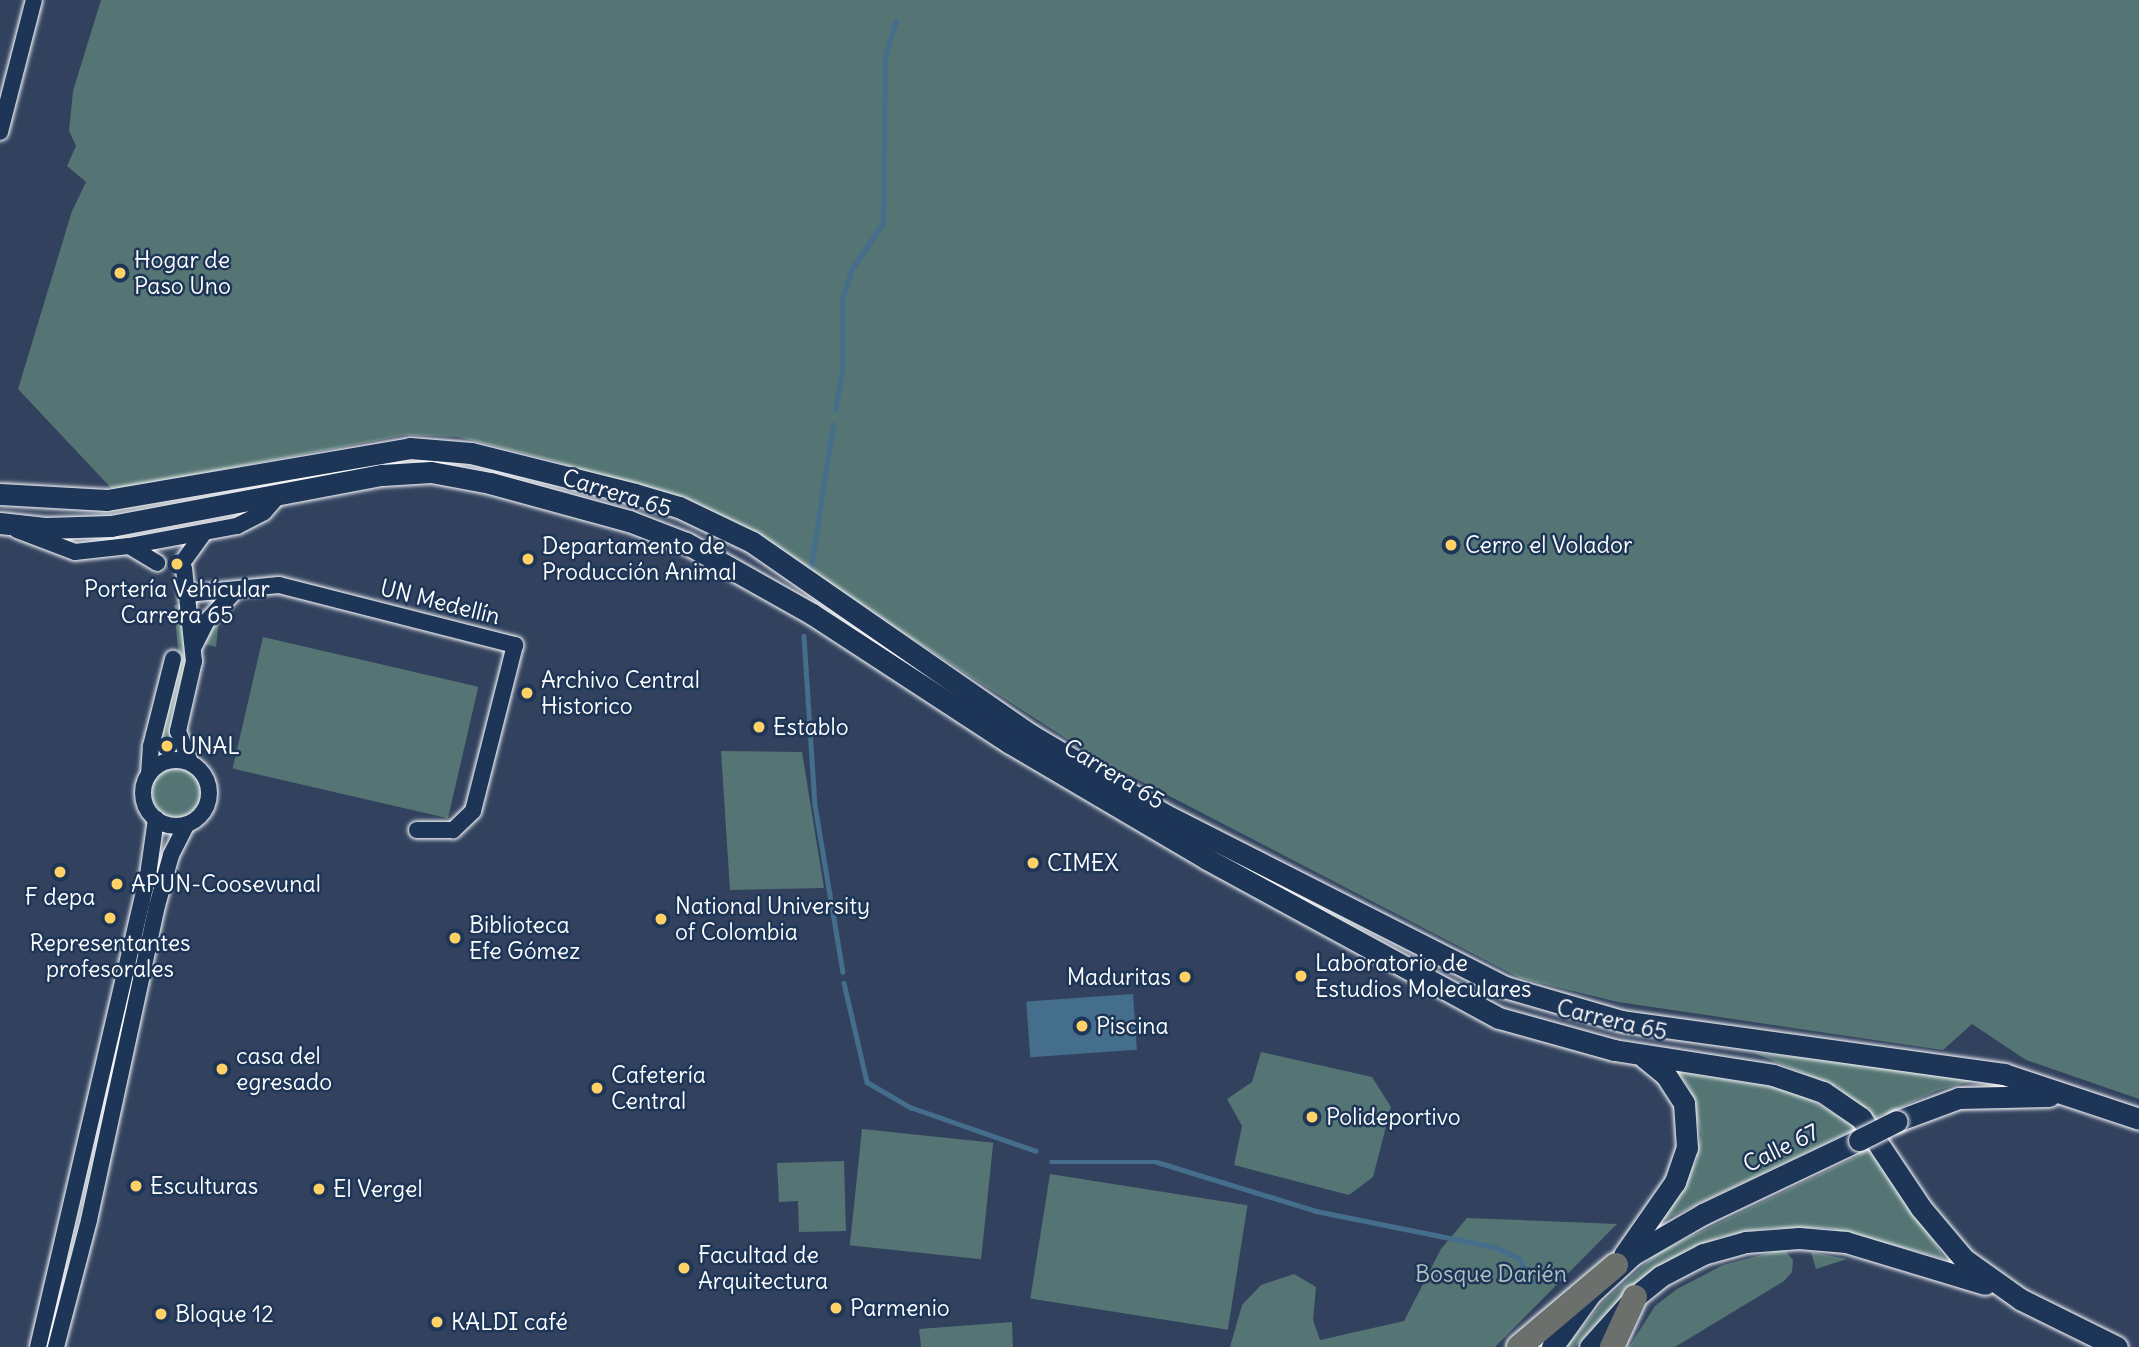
<!DOCTYPE html>
<html>
<head>
<meta charset="utf-8">
<style>
	body { margin:0 }
	#map { position:relative; width:2139px; height:1347px; overflow:hidden; background:#32425e; font-family:Delius,sans-serif }
	div>[style] { position:absolute }
	.green>* { inset:0; background:#547574; transform-origin:0 0 }
	.round { border-radius:50% }
	.water>* { inset:0; background:#446e8b; transform-origin:0 0 }
	.stream>* { height:4.5px; margin:-2.25px; padding:0 2.25px; transform-origin:2.25px; border-radius:2.25px; background:#446e8b }
	.roads { filter:drop-shadow(0 0 2px #fff) drop-shadow(0 0 2px #fff) }
	.minor>* { height:16px; margin:-8px; padding:0 8px; transform-origin:8px; border-radius:8px; background:#1d3557 }
	.minor>.ring { margin:-8px; padding:0; box-sizing:content-box; background:none; border:16px solid #1d3557; border-radius:50% }
	.secondary>* { height:21px; margin:-10.5px; padding:0 10.5px; transform-origin:10.5px; border-radius:10.5px; background:#1d3557 }
	.primary>* { height:24px; margin:-12px; padding:0 12px; transform-origin:12px; border-radius:12px; background:#6b706d }
	.bridges { filter:drop-shadow(0 0 2px #fff) drop-shadow(0 0 2px #fff) }
	.secondary-bridge>* { height:21px; margin:-10.5px; padding:0 10.5px; transform-origin:10.5px; border-radius:10.5px; background:#1d3557 }
	.dots>* { width:19px; height:19px; translate:-50% -50%; box-sizing:border-box; border:4px solid #1d3557; border-radius:50% }
	span { translate:-50% -50%; white-space:nowrap; text-align:center; line-height:1.15; -webkit-text-stroke:5px #1d3557; paint-order:stroke }
	.poi-label { font-size:23px; color:#fff }
	.left { translate:0 -50%; text-align:left }
	.right { translate:-100% -50%; text-align:right }
	.street-label { font-size:23px; color:#fff }
	.park-label { font-size:23px; color:#b2c1c0 }
</style>
</head>
<body>
<div id="map">
	<div class="green">
		<div style="clip-path:polygon(101px 0,2139px 0,2139px 1099px,2026px 1060px,1972px 1024px,1943px 1050px,1618px 1002px,1520px 978px,1098px 759px,798px 565px,656px 492px,550px 460px,458px 437px,406px 435px,113px 490px,18px 389px,72px 211px,86px 182px,67px 166px,76px 146px,69px 131px,73px 91px)"></div>
		<div style="clip-path:polygon(184px 604px,190px 662px,177px 747px,158px 753px,179px 661px,174px 605px)"></div>
		<div style="clip-path:polygon(219px 619px,216px 647px,205px 644px,208px 635px)"></div>
		<div style="left:263px;top:637px;width:221px;height:135px;rotate:13deg"></div>
		<div style="clip-path:polygon(721px 751px,802px 752px,824px 888px,730px 890px)"></div>
		<div class="round" style="left:152px;top:766px;width:52px;height:52px"></div>
		<div style="clip-path:polygon(1261px 1052px,1372px 1077px,1391px 1107px,1373px 1177px,1349px 1195px,1234px 1165px,1242px 1126px,1227px 1099px,1252px 1082px)"></div>
		<div style="clip-path:polygon(1754px 1053px,1867px 1064px,1979px 1079px,1939px 1090px,1876px 1118px,1837px 1087px)"></div>
		<div style="clip-path:polygon(1678px 1072px,1795px 1090px,1858px 1128px,1656px 1224px,1696px 1162px,1701px 1135px,1690px 1089px)"></div>
		<div style="left:862px;top:1129px;width:132px;height:117px;rotate:6deg"></div>
		<div style="clip-path:polygon(1874px 1148px,1945px 1259px,1828px 1228px,1768px 1228px,1720px 1237px,1659px 1266px,1629px 1289px,1575px 1347px,1566px 1347px,1604px 1301px,1657px 1253px)"></div>
		<div style="clip-path:polygon(844px 1161px,846px 1231px,799px 1232px,798px 1201px,779px 1202px,777px 1163px)"></div>
		<div style="left:1050px;top:1174px;width:200px;height:126px;rotate:9deg"></div>
		<div style="clip-path:polygon(1467px 1218px,1617px 1224px,1495px 1347px,1230px 1347px,1242px 1305px,1261px 1285px,1294px 1274px,1316px 1287px,1313px 1320px,1320px 1340px,1404px 1321px,1441px 1249px)"></div>
		<div style="clip-path:polygon(1784px 1249px,1793px 1260px,1792px 1272px,1784px 1281px,1675px 1347px,1629px 1347px,1655px 1306px,1677px 1289px,1723px 1265px)"></div>
		<div style="clip-path:polygon(1811px 1252px,1847px 1259px,1816px 1269px)"></div>
		<div style="clip-path:polygon(1012px 1322px,1013px 1347px,921px 1347px,919px 1329px)"></div>
	</div>
	<div class="water">
		<div style="left:1133px;top:994px;width:56px;height:107px;rotate:86deg"></div>
	</div>
	<div class="stream">
		<div style="left:835px;top:410px;width:41px;rotate:-80.1deg"></div>
		<div style="left:842px;top:370px;width:71px;rotate:-90deg"></div>
		<div style="left:842px;top:299px;width:32px;rotate:-72deg"></div>
		<div style="left:852px;top:269px;width:55px;rotate:-56deg"></div>
		<div style="left:883px;top:223px;width:166px;rotate:-89.3deg"></div>
		<div style="left:885px;top:57px;width:38px;rotate:-73deg"></div>
		<div style="left:810px;top:572px;width:149px;rotate:-81.1deg"></div>
		<div style="left:804px;top:636px;width:169px;rotate:86.3deg"></div>
		<div style="left:815px;top:805px;width:169px;rotate:80.5deg"></div>
		<div style="left:844px;top:983px;width:102px;rotate:76.9deg"></div>
		<div style="left:867px;top:1082px;width:50px;rotate:30.2deg"></div>
		<div style="left:910px;top:1107px;width:133px;rotate:19.2deg"></div>
		<div style="left:1051px;top:1162px;width:106px"></div>
		<div style="left:1157px;top:1162px;width:166px;rotate:17.1deg"></div>
		<div style="left:1316px;top:1211px;width:183px;rotate:11.4deg"></div>
		<div style="left:1495px;top:1247px;width:26px;rotate:25deg"></div>
		<div style="left:1519px;top:1258px;width:27px;rotate:62deg"></div>
	</div>
	<div class="roads">
		<div class="minor">
			<div style="left:0;top:132px;width:136px;rotate:-75.6deg"></div>
			<div style="left:17px;top:530px;width:62px;rotate:20.8deg"></div>
			<div style="left:75px;top:552px;width:54px;rotate:-6.3deg"></div>
			<div style="left:129px;top:546px;width:110px;rotate:-10.5deg"></div>
			<div style="left:237px;top:526px;width:30px;rotate:-27deg"></div>
			<div style="left:264px;top:512px;width:21px;rotate:-49deg"></div>
			<div style="left:129px;top:546px;width:33px;rotate:31deg"></div>
			<div style="left:185px;top:559px;width:32px;rotate:-54deg"></div>
			<div style="left:184px;top:568px;width:94px;rotate:83.9deg"></div>
			<div style="left:194px;top:661px;width:72px;rotate:102.9deg"></div>
			<div style="left:178px;top:731px;width:34px;rotate:69deg"></div>
			<div style="left:187px;top:594px;width:92px;rotate:-5.6deg"></div>
			<div style="left:279px;top:585px;width:244px;rotate:14.3deg"></div>
			<div style="left:515px;top:645px;width:171px;rotate:104.2deg"></div>
			<div style="left:473px;top:811px;width:28px;rotate:136deg"></div>
			<div style="left:453px;top:830px;width:36px;rotate:180deg"></div>
			<div style="left:194px;top:646px;width:27px;rotate:-63deg"></div>
			<div style="left:206px;top:622px;width:44px;rotate:-46.8deg"></div>
			<div class="ring" style="left:143px;top:760px;width:50px;height:50px"></div>
			<div style="left:149px;top:774px;width:28px;rotate:-86deg"></div>
			<div style="left:151px;top:746px;width:90px;rotate:-75.8deg"></div>
			<div style="left:38px;top:1347px;width:485px;rotate:-76.9deg"></div>
			<div style="left:148px;top:875px;width:57px;rotate:-81.9deg"></div>
			<div style="left:56px;top:1347px;width:131px;rotate:-75.4deg"></div>
			<div style="left:89px;top:1220px;width:321px;rotate:-77.8deg"></div>
			<div style="left:157px;top:906px;width:53px;rotate:-74.6deg"></div>
			<div style="left:171px;top:855px;width:34px;rotate:-63deg"></div>
		</div>
		<div class="secondary">
			<div style="left:0;top:494px;width:107px;rotate:3.2deg"></div>
			<div style="left:107px;top:500px;width:307px;rotate:-9.7deg"></div>
			<div style="left:410px;top:448px;width:61px;rotate:4.7deg"></div>
			<div style="left:471px;top:453px;width:169px;rotate:14deg"></div>
			<div style="left:635px;top:494px;width:46px;rotate:16.5deg"></div>
			<div style="left:679px;top:507px;width:81px;rotate:25.6deg"></div>
			<div style="left:752px;top:542px;width:339px;rotate:34.7deg"></div>
			<div style="left:1031px;top:735px;width:155px;rotate:30.7deg"></div>
			<div style="left:1164px;top:814px;width:382px;rotate:26.9deg"></div>
			<div style="left:1505px;top:987px;width:122px;rotate:16.2deg"></div>
			<div style="left:1622px;top:1021px;width:386px;rotate:7.9deg"></div>
			<div style="left:2004px;top:1074px;width:142px;rotate:18.4deg"></div>
			<div style="left:0;top:523px;width:45px;rotate:6.3deg"></div>
			<div style="left:45px;top:528px;width:66px;rotate:-1.7deg"></div>
			<div style="left:111px;top:526px;width:276px;rotate:-10.7deg"></div>
			<div style="left:382px;top:475px;width:49px;rotate:-3.5deg"></div>
			<div style="left:431px;top:472px;width:60px;rotate:10.6deg"></div>
			<div style="left:490px;top:483px;width:144px;rotate:15.3deg"></div>
			<div style="left:629px;top:521px;width:61px;rotate:21.1deg"></div>
			<div style="left:686px;top:543px;width:145px;rotate:29.4deg"></div>
			<div style="left:812px;top:614px;width:236px;rotate:33.1deg"></div>
			<div style="left:1010px;top:743px;width:229px;rotate:30.5deg"></div>
			<div style="left:1207px;top:859px;width:332px;rotate:28.6deg"></div>
			<div style="left:1499px;top:1018px;width:119px;rotate:15.5deg"></div>
			<div style="left:1614px;top:1050px;width:161px;rotate:8.9deg"></div>
			<div style="left:1773px;top:1075px;width:53px;rotate:18.8deg"></div>
			<div style="left:1823px;top:1092px;width:46px;rotate:34.4deg"></div>
			<div style="left:1861px;top:1118px;width:108px;rotate:56.3deg"></div>
			<div style="left:1921px;top:1208px;width:67px;rotate:49.9deg"></div>
			<div style="left:1964px;top:1259px;width:69px;rotate:35.5deg"></div>
			<div style="left:2020px;top:1299px;width:108px;rotate:26.3deg"></div>
			<div style="left:1897px;top:1121px;width:66px;rotate:-20.4deg"></div>
			<div style="left:1959px;top:1098px;width:90px;rotate:-1.3deg"></div>
			<div style="left:1624px;top:1255px;width:89px;rotate:-55.1deg"></div>
			<div style="left:1675px;top:1182px;width:36px;rotate:-71deg"></div>
			<div style="left:1687px;top:1148px;width:45px;rotate:-93.8deg"></div>
			<div style="left:1684px;top:1103px;width:33px;rotate:-123deg"></div>
			<div style="left:1666px;top:1075px;width:28px;rotate:-141deg"></div>
			<div style="left:1552px;top:1347px;width:67px;rotate:-54.2deg"></div>
			<div style="left:1591px;top:1293px;width:56px;rotate:-42.8deg"></div>
			<div style="left:1632px;top:1255px;width:82px;rotate:-30deg"></div>
			<div style="left:1703px;top:1214px;width:173px;rotate:-25.4deg"></div>
			<div style="left:1590px;top:1347px;width:67px;rotate:-48deg"></div>
			<div style="left:1635px;top:1297px;width:33px;rotate:-39deg"></div>
			<div style="left:1661px;top:1276px;width:47px;rotate:-27.6deg"></div>
			<div style="left:1703px;top:1254px;width:45px;rotate:-15.6deg"></div>
			<div style="left:1746px;top:1242px;width:53px;rotate:-4.3deg"></div>
			<div style="left:1799px;top:1238px;width:47px;rotate:4.9deg"></div>
			<div style="left:1846px;top:1242px;width:145px;rotate:16.8deg"></div>
		</div>
		<div class="primary">
			<div style="left:1519px;top:1347px;width:127px;rotate:-40.2deg"></div>
			<div style="left:1612px;top:1347px;width:55px;rotate:-65.3deg"></div>
		</div>
	</div>
	<div class="bridges">
		<div class="secondary-bridge">
			<div style="left:1859px;top:1140px;width:42px;rotate:-26.6deg"></div>
		</div>
	</div>
	<div class="dots">
		<div style="left:120px;top:273px;background:#ffd166"></div>
		<div style="left:1451px;top:545px;background:#ffd166"></div>
		<div style="left:528px;top:559px;background:#ffd166"></div>
		<div style="left:177px;top:564px;background:#ffd166"></div>
		<div style="left:527px;top:693px;background:#ffd166"></div>
		<div style="left:759px;top:727px;background:#ffd166"></div>
		<div style="left:167px;top:746px;background:#ffd166"></div>
		<div style="left:1033px;top:863px;background:#ffd166"></div>
		<div style="left:60px;top:872px;background:#ffd166"></div>
		<div style="left:117px;top:884px;background:#ffd166"></div>
		<div style="left:110px;top:918px;background:#ffd166"></div>
		<div style="left:661px;top:919px;background:#ffd166"></div>
		<div style="left:455px;top:938px;background:#ffd166"></div>
		<div style="left:1301px;top:976px;background:#ffd166"></div>
		<div style="left:1185px;top:977px;background:#ffd166"></div>
		<div style="left:1082px;top:1026px;background:#ffd166"></div>
		<div style="left:222px;top:1069px;background:#ffd166"></div>
		<div style="left:597px;top:1088px;background:#ffd166"></div>
		<div style="left:1312px;top:1117px;background:#ffd166"></div>
		<div style="left:136px;top:1186px;background:#ffd166"></div>
		<div style="left:319px;top:1189px;background:#ffd166"></div>
		<div style="left:684px;top:1268px;background:#ffd166"></div>
		<div style="left:836px;top:1308px;background:#ffd166"></div>
		<div style="left:161px;top:1314px;background:#ffd166"></div>
		<div style="left:437px;top:1322px;background:#ffd166"></div>
	</div>
	<div class="poi-label">
		<span class="left" style="left:134px;top:273px">Hogar de<br>Paso Uno</span>
		<span class="left" style="left:1465px;top:545px">Cerro el Volador</span>
		<span class="left" style="left:542px;top:559px">Departamento de<br>Producción Animal</span>
		<span style="left:177px;top:602px">Portería Vehícular<br>Carrera 65</span>
		<span class="left" style="left:541px;top:693px">Archivo Central<br>Historico</span>
		<span class="left" style="left:773px;top:727px">Establo</span>
		<span class="left" style="left:181px;top:746px">UNAL</span>
		<span class="left" style="left:1047px;top:863px">CIMEX</span>
		<span class="left" style="left:131px;top:884px">APUN-Coosevunal</span>
		<span style="left:60px;top:897px">F depa</span>
		<span class="left" style="left:675px;top:919px">National University<br>of Colombia</span>
		<span class="left" style="left:469px;top:938px">Biblioteca<br>Efe Gómez</span>
		<span style="left:110px;top:956px">Representantes<br>profesorales</span>
		<span class="left" style="left:1315px;top:976px">Laboratorio de<br>Estudios Moleculares</span>
		<span class="right" style="left:1171px;top:977px">Maduritas</span>
		<span class="left" style="left:1096px;top:1026px">Piscina</span>
		<span class="left" style="left:236px;top:1069px">casa del<br>egresado</span>
		<span class="left" style="left:611px;top:1088px">Cafetería<br>Central</span>
		<span class="left" style="left:1326px;top:1117px">Polideportivo</span>
		<span class="left" style="left:150px;top:1186px">Esculturas</span>
		<span class="left" style="left:333px;top:1189px">El Vergel</span>
		<span class="left" style="left:698px;top:1268px">Facultad de<br>Arquitectura</span>
		<span class="left" style="left:850px;top:1308px">Parmenio</span>
		<span class="left" style="left:175px;top:1314px">Bloque 12</span>
		<span class="left" style="left:451px;top:1322px">KALDI café</span>
	</div>
	<div class="street-label">
		<span style="left:617px;top:493px;rotate:17deg">Carrera 65</span>
		<span style="left:440px;top:602px;rotate:14deg">UN Medellín</span>
		<span style="left:1114px;top:774px;rotate:31deg">Carrera 65</span>
		<span style="left:1612px;top:1020px;rotate:13deg">Carrera 65</span>
		<span style="left:1781px;top:1148px;rotate:-26deg">Calle 67</span>
	</div>
	<div class="park-label">
		<span style="left:1491px;top:1274px">Bosque Darién</span>
	</div>
</div>
</body>
</html>
